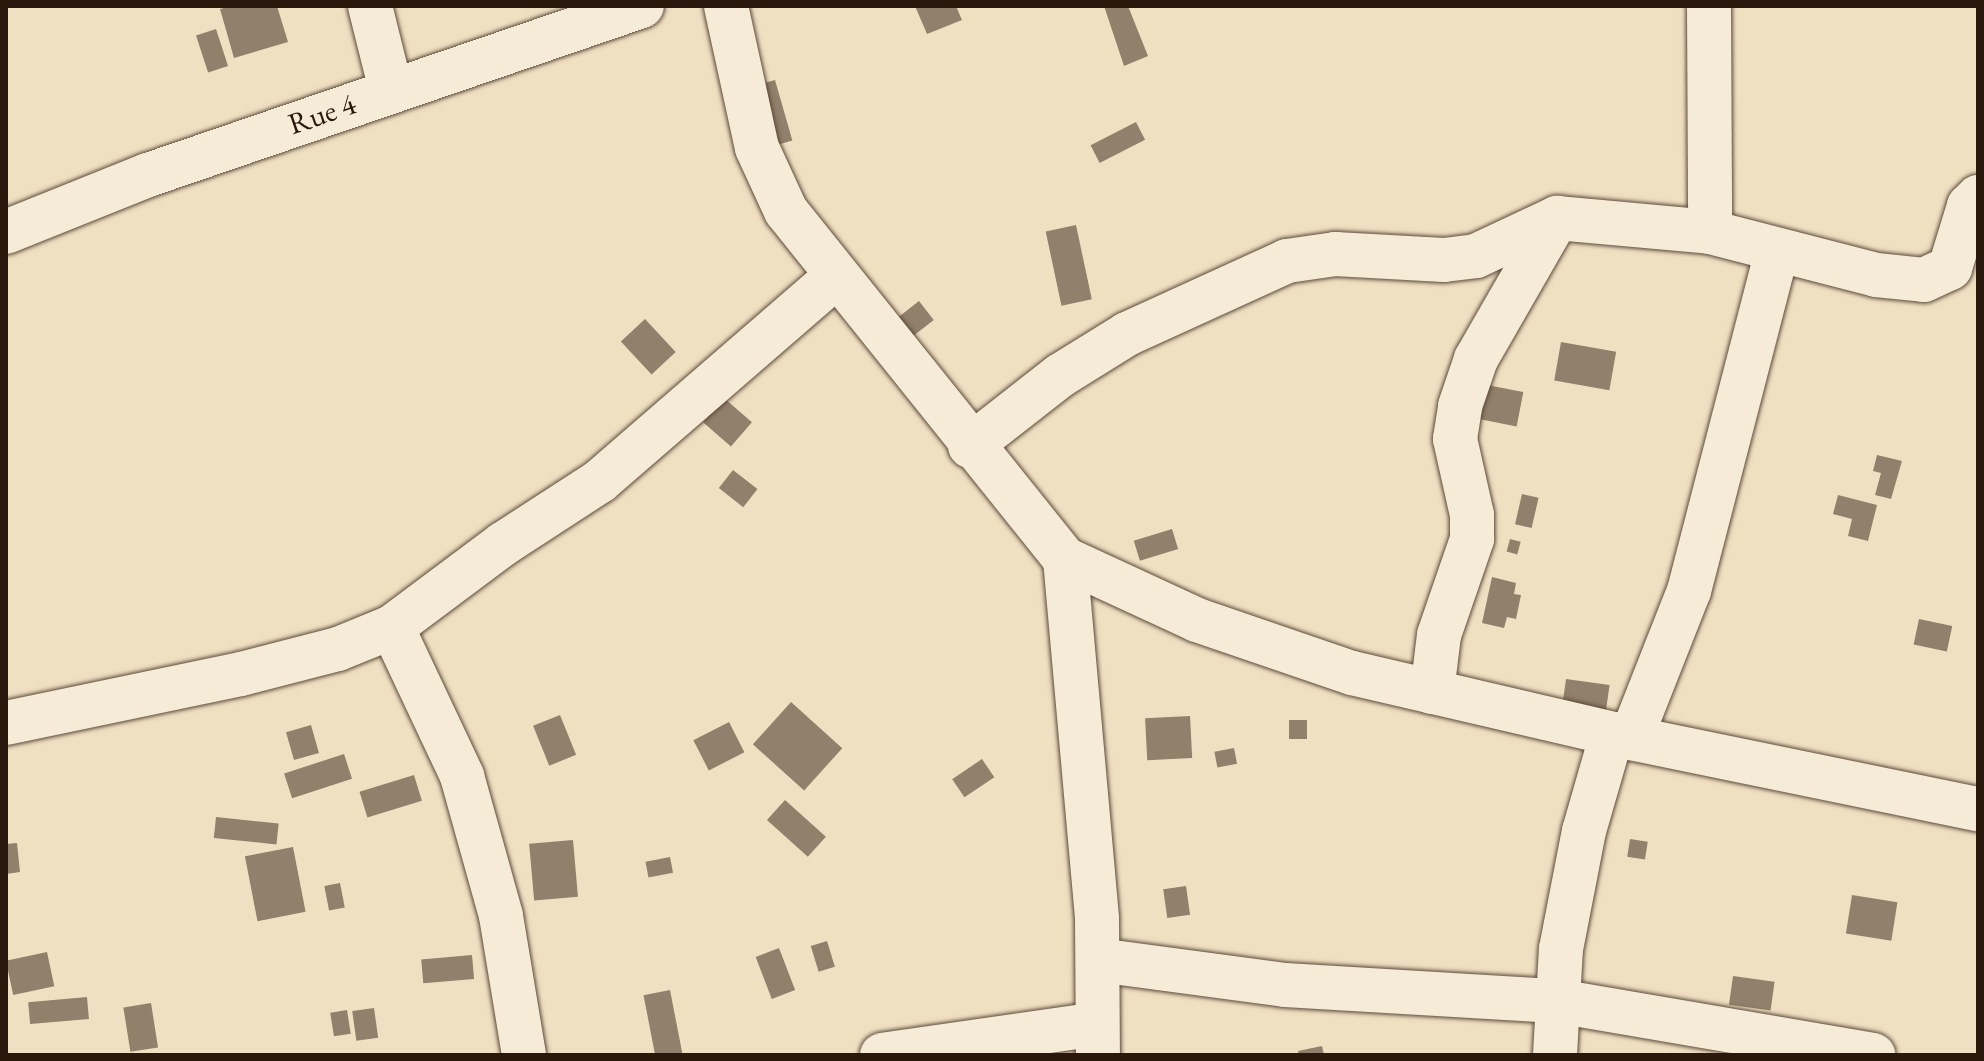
<!DOCTYPE html>
<html>
<head>
<meta charset="utf-8">
<style>
	body { margin:0 }
	#map { position:relative; width:1984px; height:1061px; overflow:hidden; background:#f0e0c2; font-family:"EB Garamond",serif }
	div>[style] { position:absolute }
	.building>* { inset:0; background:#91806b; transform-origin:0 0 }
	.roads { filter:drop-shadow(0 0 2px #5c4a3a) drop-shadow(0 0 2px #5c4a3a) }
	.minor>* { height:44px; margin:-22px; padding:0 22px; transform-origin:22px; border-radius:22px; background:#f5ebd7 }
	span { translate:-50% -50%; white-space:nowrap; text-align:center; line-height:1.15; -webkit-text-stroke:6px #f5ebd7; paint-order:stroke }
	.street-label { font-size:30px; color:#2b180d }
	.frame { position:absolute; inset:0; border:8px solid #2b180d; pointer-events:none }
</style>
</head>
<body>
<div id="map">
	<div class="building">
		<div style="clip-path:polygon(231px 6px,277px 6px,288px 42px,234px 58px,220px 9px)"></div>
		<div style="clip-path:polygon(915px 6px,956px 6px,962px 20px,927px 34px)"></div>
		<div style="clip-path:polygon(1104px 6px,1128px 6px,1148px 56px,1124px 66px)"></div>
		<div style="left:216px;top:29px;width:39px;height:21px;rotate:72deg"></div>
		<div style="left:775px;top:80px;width:63px;height:27px;rotate:74deg"></div>
		<div style="left:1136px;top:122px;width:20px;height:51px;rotate:63deg"></div>
		<div style="left:1076px;top:225px;width:76px;height:31px;rotate:78deg"></div>
		<div style="left:919px;top:301px;width:24px;height:47px;rotate:52deg"></div>
		<div style="left:645px;top:319px;width:45px;height:33px;rotate:47deg"></div>
		<div style="left:1561px;top:342px;width:56px;height:39px;rotate:10deg"></div>
		<div style="left:1487px;top:385px;width:37px;height:35px;rotate:11deg"></div>
		<div style="left:724px;top:398px;width:37px;height:32px;rotate:41deg"></div>
		<div style="clip-path:polygon(1877px 455px,1902px 461px,1891px 499px,1875px 495px,1881px 473px,1873px 471px)"></div>
		<div style="left:733px;top:470px;width:31px;height:23px;rotate:38deg"></div>
		<div style="left:1522px;top:494px;width:17px;height:31px;rotate:13deg"></div>
		<div style="clip-path:polygon(1838px 495px,1877px 505px,1868px 541px,1848px 536px,1852px 519px,1833px 514px)"></div>
		<div style="left:1172px;top:529px;width:21px;height:40px;rotate:73deg"></div>
		<div style="left:1510px;top:539px;width:11px;height:13px;rotate:15deg"></div>
		<div style="clip-path:polygon(1492px 577px,1516px 583px,1514px 594px,1521px 595px,1516px 619px,1507px 617px,1504px 628px,1482px 623px)"></div>
		<div style="left:1919px;top:619px;width:34px;height:26px;rotate:12deg"></div>
		<div style="left:1566px;top:679px;width:44px;height:36px;rotate:8deg"></div>
		<div style="left:791px;top:702px;width:69px;height:57px;rotate:42deg"></div>
		<div style="left:560px;top:715px;width:43px;height:29px;rotate:68deg"></div>
		<div style="left:1190px;top:716px;width:42px;height:45px;rotate:87deg"></div>
		<div style="left:1307px;top:720px;width:19px;height:18px;rotate:90deg"></div>
		<div style="left:729px;top:722px;width:34px;height:40px;rotate:63deg"></div>
		<div style="left:311px;top:725px;width:29px;height:26px;rotate:74deg"></div>
		<div style="left:1234px;top:748px;width:16px;height:20px;rotate:79deg"></div>
		<div style="left:344px;top:754px;width:26px;height:63px;rotate:72deg"></div>
		<div style="left:982px;top:759px;width:22px;height:36px;rotate:56deg"></div>
		<div style="left:414px;top:775px;width:27px;height:57px;rotate:73deg"></div>
		<div style="left:785px;top:800px;width:55px;height:27px;rotate:42deg"></div>
		<div style="left:216px;top:817px;width:63px;height:21px;rotate:6deg"></div>
		<div style="left:1630px;top:839px;width:18px;height:18px;rotate:9deg"></div>
		<div style="left:573px;top:840px;width:57px;height:44px;rotate:85deg"></div>
		<div style="clip-path:polygon(17px 843px,20px 872px,6px 874px,6px 844px)"></div>
		<div style="left:293px;top:847px;width:66px;height:49px;rotate:79deg"></div>
		<div style="left:670px;top:857px;width:16px;height:25px;rotate:79deg"></div>
		<div style="left:340px;top:883px;width:25px;height:16px;rotate:79deg"></div>
		<div style="left:1186px;top:886px;width:29px;height:23px;rotate:82deg"></div>
		<div style="left:1852px;top:895px;width:46px;height:39px;rotate:9deg"></div>
		<div style="left:827px;top:941px;width:27px;height:17px;rotate:73deg"></div>
		<div style="left:779px;top:948px;width:45px;height:25px;rotate:69deg"></div>
		<div style="left:47px;top:952px;width:35px;height:42px;rotate:78deg"></div>
		<div style="left:472px;top:955px;width:24px;height:51px;rotate:85deg"></div>
		<div style="left:1733px;top:976px;width:42px;height:29px;rotate:8deg"></div>
		<div style="left:670px;top:990px;width:66px;height:27px;rotate:79deg"></div>
		<div style="left:87px;top:997px;width:22px;height:59px;rotate:85deg"></div>
		<div style="left:151px;top:1003px;width:45px;height:28px;rotate:81deg"></div>
		<div style="left:374px;top:1008px;width:30px;height:22px;rotate:82deg"></div>
		<div style="left:347px;top:1010px;width:24px;height:17px;rotate:81deg"></div>
		<div style="clip-path:polygon(1322px 1046px,1324px 1055px,1299px 1055px,1298px 1051px)"></div>
	</div>
	<div class="roads">
		<div class="minor">
			<div style="left:370px;top:6px;width:87px;rotate:76deg"></div>
			<div style="left:726px;top:6px;width:145px;rotate:77.7deg"></div>
			<div style="left:757px;top:148px;width:69px;rotate:65.3deg"></div>
			<div style="left:786px;top:211px;width:446px;rotate:51.3deg"></div>
			<div style="left:1065px;top:559px;width:361px;rotate:84.9deg"></div>
			<div style="left:1097px;top:919px;width:136px;rotate:89.6deg"></div>
			<div style="left:1709px;top:6px;width:226px;rotate:89.7deg"></div>
			<div style="left:1710px;top:232px;width:171px;rotate:14.5deg"></div>
			<div style="left:1876px;top:275px;width:48px;rotate:5.9deg"></div>
			<div style="left:1924px;top:280px;width:29px;rotate:-25deg"></div>
			<div style="left:1950px;top:268px;width:65px;rotate:-73deg"></div>
			<div style="left:1969px;top:206px;width:13px;rotate:-45deg"></div>
			<div style="left:6px;top:232px;width:153px;rotate:-21.9deg"></div>
			<div style="left:148px;top:175px;width:522px;rotate:-18.89deg"></div>
			<div style="left:970px;top:446px;width:115px;rotate:-38deg"></div>
			<div style="left:1061px;top:375px;width:78px;rotate:-31.8deg"></div>
			<div style="left:1127px;top:334px;width:176px;rotate:-24.5deg"></div>
			<div style="left:1287px;top:261px;width:49px;rotate:-8.3deg"></div>
			<div style="left:1335px;top:254px;width:109px;rotate:3.2deg"></div>
			<div style="left:1444px;top:260px;width:32px;rotate:-7deg"></div>
			<div style="left:1476px;top:256px;width:89px;rotate:-25.1deg"></div>
			<div style="left:1557px;top:218px;width:154px;rotate:5.2deg"></div>
			<div style="left:1065px;top:559px;width:145px;rotate:24.8deg"></div>
			<div style="left:1197px;top:620px;width:164px;rotate:18.9deg"></div>
			<div style="left:1352px;top:673px;width:286px;rotate:13.1deg"></div>
			<div style="left:1631px;top:738px;width:354px;rotate:11.6deg"></div>
			<div style="left:392px;top:627px;width:165px;rotate:64.8deg"></div>
			<div style="left:462px;top:776px;width:145px;rotate:74.4deg"></div>
			<div style="left:501px;top:916px;width:141px;rotate:80.6deg"></div>
			<div style="left:1432px;top:692px;width:57px;rotate:-83deg"></div>
			<div style="left:1439px;top:635px;width:102px;rotate:-71deg"></div>
			<div style="left:1472px;top:539px;width:24px;rotate:-90deg"></div>
			<div style="left:1472px;top:515px;width:78px;rotate:-102.6deg"></div>
			<div style="left:1455px;top:439px;width:33px;rotate:-81deg"></div>
			<div style="left:1460px;top:406px;width:50px;rotate:-71.2deg"></div>
			<div style="left:1476px;top:359px;width:163px;rotate:-60.1deg"></div>
			<div style="left:6px;top:723px;width:240px;rotate:-11.8deg"></div>
			<div style="left:241px;top:674px;width:100px;rotate:-14.5deg"></div>
			<div style="left:338px;top:649px;width:58px;rotate:-22.2deg"></div>
			<div style="left:392px;top:627px;width:139px;rotate:-36.8deg"></div>
			<div style="left:503px;top:544px;width:116px;rotate:-33deg"></div>
			<div style="left:600px;top:481px;width:313px;rotate:-40.9deg"></div>
			<div style="left:1631px;top:738px;width:158px;rotate:-68.5deg"></div>
			<div style="left:1689px;top:591px;width:352px;rotate:-75.5deg"></div>
			<div style="left:1098px;top:960px;width:189px;rotate:7.6deg"></div>
			<div style="left:1285px;top:985px;width:272px;rotate:3.4deg"></div>
			<div style="left:1557px;top:1001px;width:321px;rotate:9.7deg"></div>
			<div style="left:882px;top:1055px;width:217px;rotate:-8.2deg"></div>
			<div style="left:1555px;top:1055px;width:106px;rotate:-86.8deg"></div>
			<div style="left:1561px;top:949px;width:120px;rotate:-79deg"></div>
			<div style="left:1584px;top:831px;width:101px;rotate:-73.9deg"></div>
		</div>
	</div>
	<div class="street-label">
		<span style="left:322px;top:114px;rotate:-19deg">Rue 4</span>
	</div>
	<div class="frame"></div>
</div>
</body>
</html>
